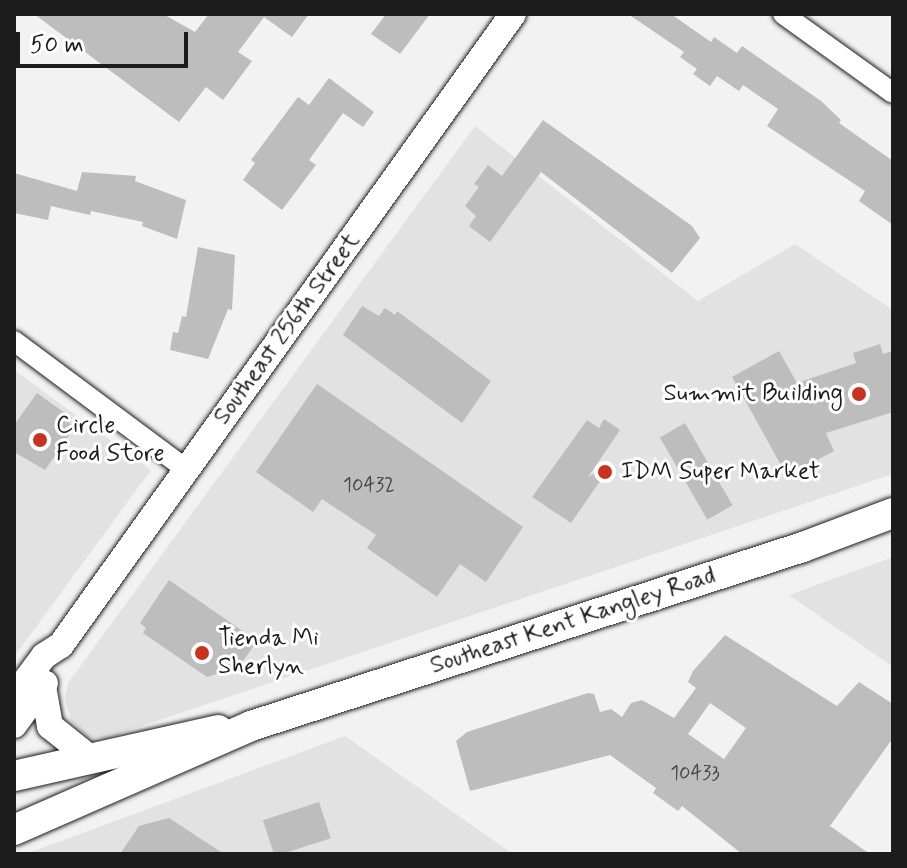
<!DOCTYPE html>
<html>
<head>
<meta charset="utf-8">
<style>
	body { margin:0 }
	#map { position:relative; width:907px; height:868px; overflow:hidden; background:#f2f2f2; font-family:Mynerve,sans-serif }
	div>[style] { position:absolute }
	.built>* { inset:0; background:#e2e2e2 }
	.building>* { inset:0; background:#bdbdbd; transform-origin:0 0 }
	.roads { filter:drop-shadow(0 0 2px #1c1c1c) drop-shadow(0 0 2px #1c1c1c) }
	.minor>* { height:20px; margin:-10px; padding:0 10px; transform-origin:10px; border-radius:10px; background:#fff }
	.secondary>* { height:26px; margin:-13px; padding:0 13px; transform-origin:13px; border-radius:13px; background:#fff }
	.primary>* { height:30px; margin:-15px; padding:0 15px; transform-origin:15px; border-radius:15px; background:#fff }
	.dots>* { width:22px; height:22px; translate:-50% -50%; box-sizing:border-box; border:4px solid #fff; border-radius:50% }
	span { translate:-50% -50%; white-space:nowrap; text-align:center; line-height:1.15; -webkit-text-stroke:6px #fff; paint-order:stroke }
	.number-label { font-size:20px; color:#444 }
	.number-label span { -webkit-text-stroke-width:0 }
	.street-label { font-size:24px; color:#1c1c1c }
	.poi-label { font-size:24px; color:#1c1c1c }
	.right { translate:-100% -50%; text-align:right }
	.left { translate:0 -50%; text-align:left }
	.frame { position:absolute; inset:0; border:16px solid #1c1c1c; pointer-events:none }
	.scale { position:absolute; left:16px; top:32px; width:172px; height:36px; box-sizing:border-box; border:4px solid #1c1c1c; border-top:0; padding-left:10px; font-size:24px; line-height:28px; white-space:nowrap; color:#1c1c1c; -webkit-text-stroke:6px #fff; paint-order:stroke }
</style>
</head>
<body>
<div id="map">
	<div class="built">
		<div style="clip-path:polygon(475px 126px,698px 301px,795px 244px,893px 310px,893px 474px,106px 738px,88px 737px,71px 721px,65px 699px,68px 683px)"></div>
		<div style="clip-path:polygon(14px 370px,151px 470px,14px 657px)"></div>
		<div style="clip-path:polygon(893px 557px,893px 667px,789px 595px)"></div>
		<div style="clip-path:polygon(345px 736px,513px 854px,26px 854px)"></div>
	</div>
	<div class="building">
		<div style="clip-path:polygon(34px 14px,163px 14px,195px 32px,209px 14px,309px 14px,292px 37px,264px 17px,238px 52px,252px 61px,223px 100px,206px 87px,179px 122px)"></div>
		<div style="clip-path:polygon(386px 14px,430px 14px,400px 54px,371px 34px)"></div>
		<div style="clip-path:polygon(628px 14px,671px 14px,711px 42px,714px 37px,737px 53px,742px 46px,821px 101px,841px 120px,839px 123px,893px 161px,893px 225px,859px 201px,865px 191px,767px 126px,778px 109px,743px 85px,739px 91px,717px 76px,710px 86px,693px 74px,697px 69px,680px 57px,684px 52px)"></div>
		<div style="clip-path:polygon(329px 78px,374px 112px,363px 127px,343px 113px,309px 160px,316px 165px,282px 210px,243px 180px,255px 163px,251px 160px,298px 97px,309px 105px)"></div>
		<div style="clip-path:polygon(543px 120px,692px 226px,700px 238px,672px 273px,541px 172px,490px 242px,469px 226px,476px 216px,465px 206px,479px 187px,474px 184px,488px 165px,502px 176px)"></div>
		<div style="clip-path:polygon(82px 172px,136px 176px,135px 181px,186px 200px,177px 239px,142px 226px,143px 222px,91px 211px,90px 215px,51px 206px,48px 220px,14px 213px,14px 173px,77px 191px)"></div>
		<div style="clip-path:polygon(198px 247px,235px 255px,232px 310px,228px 309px,208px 359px,170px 350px,173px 332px,178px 333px,182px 316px,186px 317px)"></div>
		<div style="clip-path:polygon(362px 306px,379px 316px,385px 308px,395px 315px,397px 311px,491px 381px,462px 423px,343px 335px)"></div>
		<div style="clip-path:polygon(880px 344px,883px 354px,893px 351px,893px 412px,826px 433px,834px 451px,787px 476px,732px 377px,779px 351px,797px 383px,856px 363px,853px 353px)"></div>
		<div style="clip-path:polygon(317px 384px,523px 527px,486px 582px,460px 564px,437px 597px,367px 548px,376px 535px,322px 499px,313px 512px,256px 472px)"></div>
		<div style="clip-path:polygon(37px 393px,72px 418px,69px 423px,75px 427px,45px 470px,14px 452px,14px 425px)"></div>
		<div style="clip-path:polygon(604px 419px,620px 430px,588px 477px,612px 464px,571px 523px,532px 497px,587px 420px,599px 428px)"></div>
		<div style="left:685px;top:423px;width:95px;height:29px;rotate:60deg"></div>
		<div style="clip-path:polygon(169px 580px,257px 641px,239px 667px,207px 677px,143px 633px,146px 628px,140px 623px)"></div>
		<div style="clip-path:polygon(evenodd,725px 635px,837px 706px,859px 682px,893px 704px,893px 738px,830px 826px,870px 854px,742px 854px,682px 806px,678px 811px,653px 793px,656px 788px,610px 755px,470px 791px,456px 741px,467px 732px,588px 693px,594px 694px,600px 712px,611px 709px,622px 717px,631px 703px,642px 700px,674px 718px,696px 688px,688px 682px,693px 671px,725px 635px,710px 703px,746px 728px,724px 759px,688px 734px,710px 703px)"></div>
		<div style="left:319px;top:802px;width:38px;height:59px;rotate:72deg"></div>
		<div style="clip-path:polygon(169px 818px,224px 854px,120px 854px,139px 826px)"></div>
	</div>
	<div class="roads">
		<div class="minor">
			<div style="left:783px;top:14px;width:135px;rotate:35.7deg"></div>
			<div style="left:14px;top:341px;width:214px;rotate:36.7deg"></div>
		</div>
		<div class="secondary">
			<div style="left:43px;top:686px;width:41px;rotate:80.1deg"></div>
			<div style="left:50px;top:726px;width:51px;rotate:38.7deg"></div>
			<div style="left:14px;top:696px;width:50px;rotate:-53.1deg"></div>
			<div style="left:44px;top:656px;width:20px;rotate:-33deg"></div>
			<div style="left:61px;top:645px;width:776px;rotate:-54.39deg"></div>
			<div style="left:14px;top:725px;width:52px;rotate:-53.6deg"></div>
		</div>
		<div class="primary">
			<div style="left:14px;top:776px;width:209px;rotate:-12.7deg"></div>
			<div style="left:14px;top:830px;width:259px;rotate:-23.7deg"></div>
			<div style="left:251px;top:726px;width:580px;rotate:-17.97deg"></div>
			<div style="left:803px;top:547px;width:96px;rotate:-20.7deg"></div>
		</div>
	</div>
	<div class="dots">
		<div style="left:859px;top:394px;background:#c8321e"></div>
		<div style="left:40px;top:440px;background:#c8321e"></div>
		<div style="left:605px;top:472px;background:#c8321e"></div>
		<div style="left:202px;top:653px;background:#c8321e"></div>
	</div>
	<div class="number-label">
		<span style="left:369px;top:485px">10432</span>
		<span style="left:695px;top:773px">10433</span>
	</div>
	<div class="street-label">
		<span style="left:287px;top:329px;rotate:-54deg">Southeast 256th Street</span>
		<span style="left:573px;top:621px;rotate:-18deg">Southeast Kent Kangley Road</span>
	</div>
	<div class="poi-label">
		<span class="right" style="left:843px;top:394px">Summit Building</span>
		<span class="left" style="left:56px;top:440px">Circle<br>Food Store</span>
		<span class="left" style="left:621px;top:472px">IDM Super Market</span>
		<span class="left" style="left:218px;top:653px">Tienda Mi<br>Sherlyn</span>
	</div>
	<div class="frame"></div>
	<div class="scale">50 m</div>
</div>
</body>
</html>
